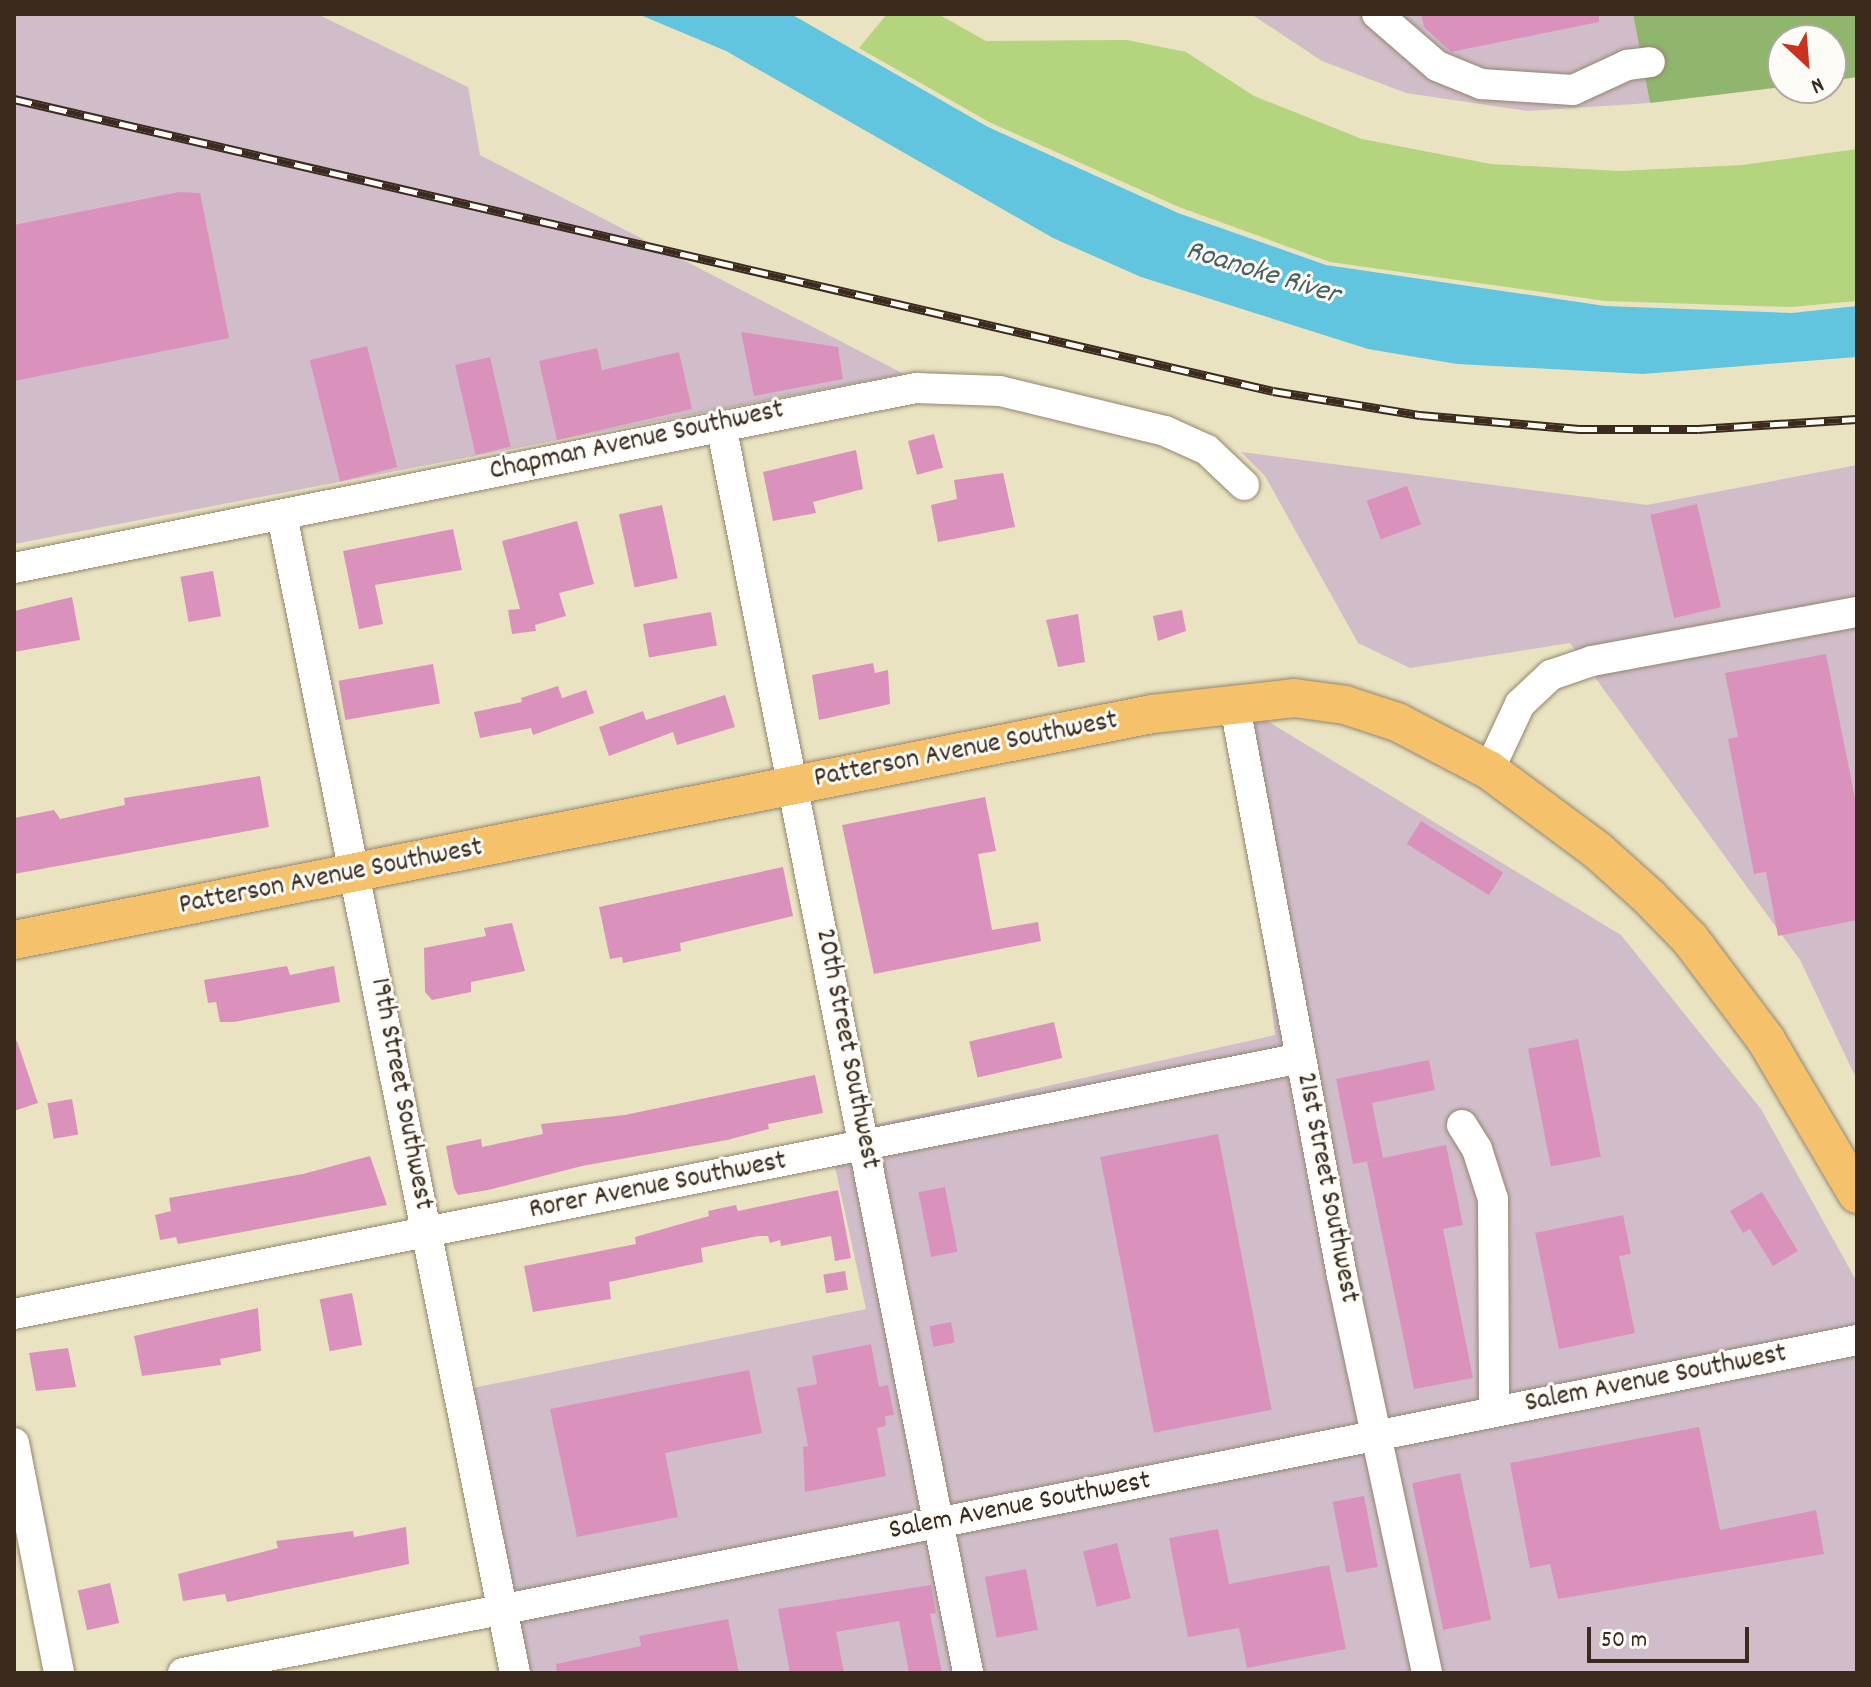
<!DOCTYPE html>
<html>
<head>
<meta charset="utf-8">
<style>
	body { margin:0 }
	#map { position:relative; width:1871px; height:1687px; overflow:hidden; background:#eae3c1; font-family:Dekko,sans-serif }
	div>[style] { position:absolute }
	.industrial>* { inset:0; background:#d1bdc9 }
	.green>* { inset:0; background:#b4d57d }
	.forest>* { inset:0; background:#8fb66c }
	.water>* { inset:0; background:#62c5e0 }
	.building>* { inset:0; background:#da92bd; transform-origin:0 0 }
	.roads { filter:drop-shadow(0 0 2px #928670) drop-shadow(0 0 2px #928670) }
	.minor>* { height:30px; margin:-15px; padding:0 15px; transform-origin:15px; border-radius:15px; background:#fff }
	.major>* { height:38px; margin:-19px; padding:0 19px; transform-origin:19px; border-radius:19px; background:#f5c16b }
	.rail>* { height:9px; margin-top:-4.5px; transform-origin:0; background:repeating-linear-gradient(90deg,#fdfcf7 0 18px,#3b2a1e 0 36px); box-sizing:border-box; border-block:2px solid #3b2a1e }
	span { translate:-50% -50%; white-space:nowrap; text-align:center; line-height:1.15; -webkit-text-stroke:6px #fdfcf7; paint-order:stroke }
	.street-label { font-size:28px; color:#3b2a1e }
	.water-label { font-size:30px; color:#496062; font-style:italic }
	.frame { position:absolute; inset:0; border:16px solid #3b2a1e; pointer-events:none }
	.north { position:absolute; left:1767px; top:24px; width:80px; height:80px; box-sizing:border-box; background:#fdfcf7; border:2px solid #afa8a0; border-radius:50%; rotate:154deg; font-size:22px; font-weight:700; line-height:32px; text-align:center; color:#3b2a1e }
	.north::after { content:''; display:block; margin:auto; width:28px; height:36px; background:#c8321e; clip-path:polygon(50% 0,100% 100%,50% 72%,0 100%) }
	.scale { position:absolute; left:1587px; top:1627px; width:162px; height:36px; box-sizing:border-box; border:4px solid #3b2a1e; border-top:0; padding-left:10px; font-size:24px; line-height:28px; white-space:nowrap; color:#3b2a1e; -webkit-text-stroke:6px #fdfcf7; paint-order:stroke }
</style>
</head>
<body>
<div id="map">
	<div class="industrial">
		<div style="clip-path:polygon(14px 14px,317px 14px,468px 87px,480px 155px,904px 374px,14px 544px)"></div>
		<div style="clip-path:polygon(1251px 14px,1633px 14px,1650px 103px,1528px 111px,1406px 93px,1322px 61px)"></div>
		<div style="clip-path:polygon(1241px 452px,1647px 505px,1857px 465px,1857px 1080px,1800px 960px,1570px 643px,1410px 668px,1358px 643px,1265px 476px)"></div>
		<div style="clip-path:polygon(1234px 701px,1621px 935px,1761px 1109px,1857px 1282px,1857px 1673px,503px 1673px,448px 1393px,866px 1309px,828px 1135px,1275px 1035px)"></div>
	</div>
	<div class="green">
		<div style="clip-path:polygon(887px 14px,938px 14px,986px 41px,1127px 40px,1186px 52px,1254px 96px,1362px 139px,1491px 164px,1619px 171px,1742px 165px,1857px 149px,1857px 301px,1791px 307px,1605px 301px,1330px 262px,1179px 207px,989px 122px,859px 48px)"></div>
	</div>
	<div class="forest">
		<div style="clip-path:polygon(1633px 14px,1857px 14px,1857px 77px,1831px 81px,1831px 40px,1783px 40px,1783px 87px,1650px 103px)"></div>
	</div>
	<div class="water">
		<div style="clip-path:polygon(638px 14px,791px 14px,988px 127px,1178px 213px,1326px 265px,1605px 306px,1792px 313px,1857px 306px,1857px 357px,1643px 374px,1457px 364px,1368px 349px,1141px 277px,1053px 238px,726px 51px)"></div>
	</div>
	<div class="building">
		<div style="clip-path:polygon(1421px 14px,1599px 14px,1599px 22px,1451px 52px,1424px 27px)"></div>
		<div style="clip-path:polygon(179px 192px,200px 193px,229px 338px,14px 381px,14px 225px)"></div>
		<div style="clip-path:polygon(741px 332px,838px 347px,843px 379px,754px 396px)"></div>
		<div style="left:367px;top:346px;width:125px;height:59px;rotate:76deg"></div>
		<div style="clip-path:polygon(597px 348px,602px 370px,679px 352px,692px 409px,557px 440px,539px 361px)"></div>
		<div style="left:490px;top:357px;width:92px;height:36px;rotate:77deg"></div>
		<div style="left:934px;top:434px;width:35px;height:27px;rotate:75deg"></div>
		<div style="clip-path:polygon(856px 450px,863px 489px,813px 502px,816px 513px,773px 521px,763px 472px)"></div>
		<div style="clip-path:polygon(1003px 473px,1015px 527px,938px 542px,931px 505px,957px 499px,954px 480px)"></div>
		<div style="left:1407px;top:486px;width:41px;height:43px;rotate:70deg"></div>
		<div style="left:1697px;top:504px;width:106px;height:48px;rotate:77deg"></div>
		<div style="left:662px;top:505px;width:75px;height:44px;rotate:78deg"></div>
		<div style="clip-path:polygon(577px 521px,594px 584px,559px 593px,566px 616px,535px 625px,536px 631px,512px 634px,508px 610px,520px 609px,502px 541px)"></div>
		<div style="clip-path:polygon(453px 529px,462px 570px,375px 585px,383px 624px,359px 629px,343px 551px)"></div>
		<div style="left:213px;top:571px;width:46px;height:33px;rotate:80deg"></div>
		<div style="clip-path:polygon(72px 597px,80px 640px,14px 652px,14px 611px)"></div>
		<div style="clip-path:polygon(1182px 610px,1186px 631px,1158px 641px,1153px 616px)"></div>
		<div style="left:711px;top:612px;width:34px;height:69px;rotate:80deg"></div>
		<div style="clip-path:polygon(1078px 614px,1085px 662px,1058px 667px,1046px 620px)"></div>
		<div style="clip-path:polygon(1826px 654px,1857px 808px,1857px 920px,1778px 936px,1766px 872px,1754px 874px,1728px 739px,1738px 737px,1725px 673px)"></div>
		<div style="clip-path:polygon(873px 663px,875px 673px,888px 670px,890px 704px,819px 720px,812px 675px)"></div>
		<div style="left:433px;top:664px;width:40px;height:96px;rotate:80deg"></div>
		<div style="clip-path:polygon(558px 686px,562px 698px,586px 690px,594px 713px,533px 735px,531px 728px,480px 738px,474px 712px,522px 702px,521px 698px)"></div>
		<div style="clip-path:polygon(725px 695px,735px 727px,677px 745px,673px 732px,609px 756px,599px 727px,643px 711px,646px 720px)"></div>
		<div style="clip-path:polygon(260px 776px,269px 827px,14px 874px,14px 818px,54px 810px,60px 819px,125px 805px,124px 798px)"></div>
		<div style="clip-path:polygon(985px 797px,996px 851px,978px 854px,992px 930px,1038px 922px,1041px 941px,874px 974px,842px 825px)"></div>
		<div style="left:1421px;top:821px;width:97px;height:27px;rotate:32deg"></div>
		<div style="clip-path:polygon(783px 867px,793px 916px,680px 943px,681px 951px,623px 963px,622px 957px,610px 959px,599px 907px)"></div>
		<div style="clip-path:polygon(512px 923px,525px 971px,471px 982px,471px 992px,432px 1000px,425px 992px,424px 948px,486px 936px,484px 928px)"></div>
		<div style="clip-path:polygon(287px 966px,290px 975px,334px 966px,340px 1002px,234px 1022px,220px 1022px,216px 1002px,208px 1003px,204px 980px)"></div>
		<div style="left:1054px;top:1022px;width:37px;height:87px;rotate:77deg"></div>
		<div style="left:1578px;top:1039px;width:120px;height:51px;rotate:79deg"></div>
		<div style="clip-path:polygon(17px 1041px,38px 1103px,14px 1111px,14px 1042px)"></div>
		<div style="clip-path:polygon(1429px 1060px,1435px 1090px,1372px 1103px,1383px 1158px,1446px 1145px,1463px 1225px,1443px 1229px,1473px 1378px,1414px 1389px,1367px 1162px,1381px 1159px,1353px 1164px,1336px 1079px)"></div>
		<div style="clip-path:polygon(815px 1075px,823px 1113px,768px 1124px,769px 1129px,727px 1140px,582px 1166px,488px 1190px,458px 1195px,454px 1188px,446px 1146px,481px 1139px,482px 1147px,543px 1134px,541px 1124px,625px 1115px)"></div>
		<div style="left:72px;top:1099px;width:36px;height:25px;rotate:80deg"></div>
		<div style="left:1218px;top:1134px;width:281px;height:120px;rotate:79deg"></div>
		<div style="clip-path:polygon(370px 1156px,387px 1205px,178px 1244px,176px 1237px,160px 1240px,155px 1215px,171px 1211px,169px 1198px,303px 1174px)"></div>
		<div style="left:945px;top:1187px;width:66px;height:27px;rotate:79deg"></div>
		<div style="clip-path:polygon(838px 1190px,851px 1258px,835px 1261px,831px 1236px,781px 1246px,780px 1240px,770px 1243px,768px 1236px,758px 1236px,701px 1248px,703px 1262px,609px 1282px,611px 1299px,533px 1312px,524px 1266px,636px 1244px,635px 1237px,709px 1216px,708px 1211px,736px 1205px,738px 1211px)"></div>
		<div style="clip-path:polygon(1762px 1192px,1798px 1251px,1773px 1266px,1750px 1229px,1743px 1233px,1730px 1211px)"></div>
		<div style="clip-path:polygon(1623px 1215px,1631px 1254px,1619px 1256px,1635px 1333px,1559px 1349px,1535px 1233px)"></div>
		<div style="left:845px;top:1271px;width:19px;height:22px;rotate:81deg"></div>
		<div style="left:352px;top:1293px;width:53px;height:33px;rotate:79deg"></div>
		<div style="clip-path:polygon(258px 1308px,261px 1351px,220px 1359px,221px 1365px,142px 1376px,134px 1336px)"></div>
		<div style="left:951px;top:1322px;width:21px;height:22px;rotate:79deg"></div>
		<div style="clip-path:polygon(871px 1344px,879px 1387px,888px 1385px,894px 1415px,885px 1416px,886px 1426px,877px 1428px,886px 1476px,805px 1492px,803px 1447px,808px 1446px,797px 1388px,817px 1384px,812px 1356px)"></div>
		<div style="clip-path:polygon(68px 1348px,76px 1387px,36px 1391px,29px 1353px)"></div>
		<div style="clip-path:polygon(749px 1370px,762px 1433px,665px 1453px,678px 1517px,577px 1537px,550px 1409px)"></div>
		<div style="clip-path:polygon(1699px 1427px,1720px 1530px,1816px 1510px,1824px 1554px,1558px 1599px,1550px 1564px,1530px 1568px,1510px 1463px)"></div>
		<div style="left:1460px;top:1473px;width:150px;height:49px;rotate:78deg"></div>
		<div style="left:1364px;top:1496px;width:72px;height:32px;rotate:79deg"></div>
		<div style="clip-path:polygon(406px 1527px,409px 1564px,227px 1602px,225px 1594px,183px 1601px,178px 1574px,278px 1548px,276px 1541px,353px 1531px,354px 1537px)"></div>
		<div style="clip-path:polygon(1218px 1529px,1229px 1584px,1329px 1565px,1346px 1649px,1247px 1668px,1239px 1628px,1188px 1637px,1169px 1538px)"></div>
		<div style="left:1117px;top:1543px;width:57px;height:35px;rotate:76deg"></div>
		<div style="left:1026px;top:1569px;width:62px;height:42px;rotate:79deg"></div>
		<div style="left:110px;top:1583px;width:41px;height:33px;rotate:77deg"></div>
		<div style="clip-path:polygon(931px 1585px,936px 1613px,930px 1614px,942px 1673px,909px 1673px,899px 1621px,836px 1632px,844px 1673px,790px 1673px,778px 1609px)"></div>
		<div style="clip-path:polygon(728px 1619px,739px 1673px,557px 1673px,556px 1664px,641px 1646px,639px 1636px)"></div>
	</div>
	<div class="roads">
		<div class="minor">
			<div style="left:1377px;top:14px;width:79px;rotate:40.9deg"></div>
			<div style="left:1437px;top:66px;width:48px;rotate:22.2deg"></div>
			<div style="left:1481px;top:84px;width:92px;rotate:3.7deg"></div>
			<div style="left:1573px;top:90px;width:60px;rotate:-24.8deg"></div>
			<div style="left:1627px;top:65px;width:23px;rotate:-7deg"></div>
			<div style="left:721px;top:425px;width:1272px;rotate:78.8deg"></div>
			<div style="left:282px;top:515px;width:1181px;rotate:78.62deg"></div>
			<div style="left:14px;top:568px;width:920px;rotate:-11.29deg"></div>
			<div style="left:916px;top:388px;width:84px;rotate:2deg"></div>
			<div style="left:1000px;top:391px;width:170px;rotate:13.6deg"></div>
			<div style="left:1165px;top:431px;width:46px;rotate:24.3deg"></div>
			<div style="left:1207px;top:450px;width:51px;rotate:43.4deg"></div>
			<div style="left:1234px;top:701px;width:585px;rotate:79.36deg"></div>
			<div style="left:1342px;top:1276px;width:406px;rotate:77.9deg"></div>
			<div style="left:1489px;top:770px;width:73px;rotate:-64.8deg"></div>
			<div style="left:1520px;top:704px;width:42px;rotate:-43.1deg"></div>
			<div style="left:1551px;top:675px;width:43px;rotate:-18.9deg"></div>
			<div style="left:1592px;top:661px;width:269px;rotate:-10.5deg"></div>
			<div style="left:1462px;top:1125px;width:28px;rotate:58deg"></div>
			<div style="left:1477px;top:1149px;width:52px;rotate:72.3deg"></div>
			<div style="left:1493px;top:1199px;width:213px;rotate:89.7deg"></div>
			<div style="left:14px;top:1314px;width:1312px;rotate:-11.25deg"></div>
			<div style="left:14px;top:1443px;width:234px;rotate:78.9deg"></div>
			<div style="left:183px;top:1673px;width:1707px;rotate:-11.25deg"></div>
		</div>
		<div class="major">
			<div style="left:14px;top:940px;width:1160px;rotate:-11.23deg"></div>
			<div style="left:1152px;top:714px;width:143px;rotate:-6.4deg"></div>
			<div style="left:1294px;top:698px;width:51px;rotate:7.8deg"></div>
			<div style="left:1345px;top:705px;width:55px;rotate:18.1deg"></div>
			<div style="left:1397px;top:722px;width:104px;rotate:27.6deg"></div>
			<div style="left:1489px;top:770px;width:136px;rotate:36.6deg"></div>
			<div style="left:1598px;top:851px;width:69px;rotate:42deg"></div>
			<div style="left:1649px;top:897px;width:59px;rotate:45.7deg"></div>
			<div style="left:1690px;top:939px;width:126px;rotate:53deg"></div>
			<div style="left:1766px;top:1040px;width:179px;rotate:59.4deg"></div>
		</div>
	</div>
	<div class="rail">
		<div style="left:14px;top:99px;width:1292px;rotate:13.06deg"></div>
		<div style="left:1273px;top:391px;width:149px;rotate:9.3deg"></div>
		<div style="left:1420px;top:415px;width:160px;rotate:5deg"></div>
		<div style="left:1579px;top:429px;width:119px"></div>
		<div style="left:1698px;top:429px;width:159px;rotate:-3.6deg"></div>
	</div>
	<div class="street-label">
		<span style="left:637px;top:442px;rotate:-12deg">Chapman Avenue Southwest</span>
		<span style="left:966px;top:751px;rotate:-11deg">Patterson Avenue Southwest</span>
		<span style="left:331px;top:878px;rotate:-11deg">Patterson Avenue Southwest</span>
		<span style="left:846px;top:1049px;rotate:79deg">20th Street Southwest</span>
		<span style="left:400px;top:1094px;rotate:79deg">19th Street Southwest</span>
		<span style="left:658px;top:1187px;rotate:-11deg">Rorer Avenue Southwest</span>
		<span style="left:1326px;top:1188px;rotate:79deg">21st Street Southwest</span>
		<span style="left:1656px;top:1380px;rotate:-11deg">Salem Avenue Southwest</span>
		<span style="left:1020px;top:1507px;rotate:-11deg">Salem Avenue Southwest</span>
	</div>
	<div class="water-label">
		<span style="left:1262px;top:275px;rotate:17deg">Roanoke River</span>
	</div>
	<div class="frame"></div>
	<div class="north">N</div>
	<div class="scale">50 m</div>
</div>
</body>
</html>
